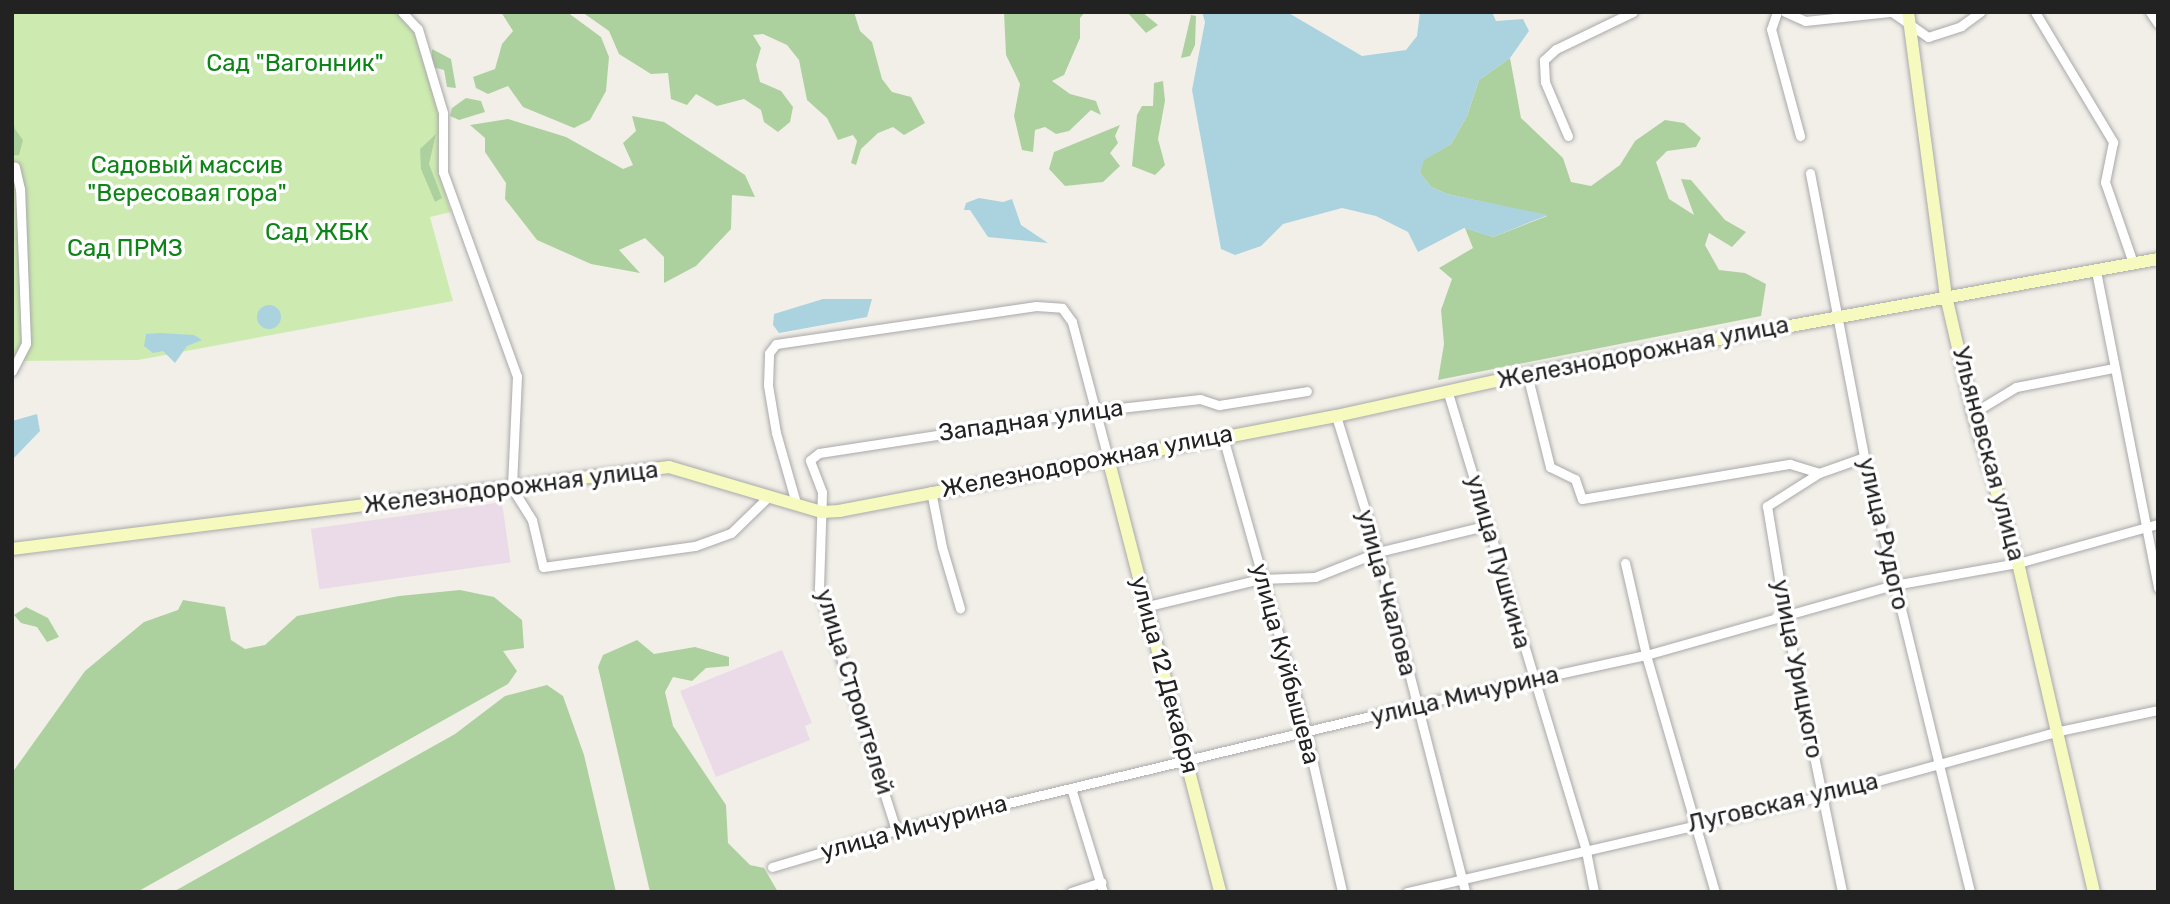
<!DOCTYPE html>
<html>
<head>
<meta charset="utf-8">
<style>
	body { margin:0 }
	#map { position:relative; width:2170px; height:904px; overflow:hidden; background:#f2efe9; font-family:Rubik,sans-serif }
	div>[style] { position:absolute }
	.industrial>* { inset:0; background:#ebdbe8; transform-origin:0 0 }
	.grass>* { inset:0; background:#cdebb0 }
	.forest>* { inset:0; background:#add19e }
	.water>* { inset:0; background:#aad3df }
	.round { border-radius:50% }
	.roads { filter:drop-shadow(0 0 2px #a9a9a9) drop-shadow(0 0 2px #a9a9a9) }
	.street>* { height:9px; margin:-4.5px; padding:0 4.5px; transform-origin:4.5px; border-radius:4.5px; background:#fff }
	.secondary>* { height:12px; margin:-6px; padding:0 6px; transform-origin:6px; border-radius:6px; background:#f7fabf }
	span { translate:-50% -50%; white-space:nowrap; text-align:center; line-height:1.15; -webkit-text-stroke:7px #fff; paint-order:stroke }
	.park-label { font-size:24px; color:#0c8416 }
	.street-label { font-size:24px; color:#222 }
	.frame { position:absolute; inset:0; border:14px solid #222; pointer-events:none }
</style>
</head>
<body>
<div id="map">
	<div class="industrial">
		<div style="left:502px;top:502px;width:61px;height:193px;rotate:82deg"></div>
		<div style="clip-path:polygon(782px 650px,812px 723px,805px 726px,810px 740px,716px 777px,680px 691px)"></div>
	</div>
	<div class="grass">
		<div style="clip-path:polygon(12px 12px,395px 12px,415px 33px,439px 113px,438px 170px,451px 212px,430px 217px,453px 301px,138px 360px,17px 361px,12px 370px,12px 156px,19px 155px,12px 112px)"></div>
	</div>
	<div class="forest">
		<div style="clip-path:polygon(501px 12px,567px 12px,601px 37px,609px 57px,606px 91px,590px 120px,574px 128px,523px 107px,508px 86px,488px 94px,476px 88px,473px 77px,495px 69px,502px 44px,513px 31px)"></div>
		<div style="clip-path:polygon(582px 12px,854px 12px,860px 31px,872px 42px,882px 79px,892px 92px,911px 97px,925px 123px,904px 135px,893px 127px,878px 133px,861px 149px,856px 165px,851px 163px,857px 141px,853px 135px,838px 140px,827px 118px,807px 100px,799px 60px,787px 45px,763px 34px,753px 35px,761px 48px,756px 65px,760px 82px,781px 91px,793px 107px,790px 122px,778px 132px,764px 122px,761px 110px,744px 99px,717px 106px,696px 94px,687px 105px,671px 99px,668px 73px,651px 74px,619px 54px,609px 31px)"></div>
		<div style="clip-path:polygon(1004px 12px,1085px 12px,1080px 18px,1080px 38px,1064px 75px,1052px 81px,1070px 94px,1096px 101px,1101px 115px,1091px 110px,1069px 131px,1056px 134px,1045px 127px,1035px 130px,1033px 152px,1022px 150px,1014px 116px,1020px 84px,1006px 55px)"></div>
		<div style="clip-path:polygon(1127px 12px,1142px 12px,1158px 25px,1146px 33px)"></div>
		<div style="clip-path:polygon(1191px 15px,1196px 16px,1195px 45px,1190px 56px,1181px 58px)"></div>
		<div style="clip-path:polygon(432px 49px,451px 59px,456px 88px,447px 87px,444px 70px,432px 67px)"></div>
		<div style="clip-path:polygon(1510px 58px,1521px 118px,1563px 158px,1571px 182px,1591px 186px,1620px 165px,1635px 141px,1665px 120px,1684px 123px,1701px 138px,1696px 147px,1667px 151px,1656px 162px,1669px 199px,1694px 215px,1681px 179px,1691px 180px,1725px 220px,1746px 232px,1732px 247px,1709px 233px,1705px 245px,1719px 270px,1745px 273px,1766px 284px,1761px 316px,1438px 380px,1444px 344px,1441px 310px,1452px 279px,1439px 268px,1473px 248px,1465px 228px,1493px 237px,1547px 216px,1447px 194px,1431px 187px,1420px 173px,1423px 160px,1451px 144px,1467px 116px,1479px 80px)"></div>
		<div style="clip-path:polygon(1163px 81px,1165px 101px,1158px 139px,1165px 165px,1155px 175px,1132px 166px,1137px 115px,1142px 106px,1153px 106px,1154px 83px)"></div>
		<div style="clip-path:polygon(466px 98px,481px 101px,485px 112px,459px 120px,450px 116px,452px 108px)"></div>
		<div style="clip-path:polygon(12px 112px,15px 129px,23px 140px,19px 155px,12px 156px)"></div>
		<div style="clip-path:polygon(632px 116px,664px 122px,745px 175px,755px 197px,732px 195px,731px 229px,696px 266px,664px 283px,664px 257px,645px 238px,619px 250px,640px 273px,591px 264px,537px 240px,505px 199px,506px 183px,485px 152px,485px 138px,470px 125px,508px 119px,566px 137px,623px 169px,633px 165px,623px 143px,636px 131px)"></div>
		<div style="clip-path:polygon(1120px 125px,1115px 136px,1118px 143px,1110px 153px,1120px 166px,1103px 182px,1065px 186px,1049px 169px,1054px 152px)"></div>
		<div style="clip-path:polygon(436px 134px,429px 164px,442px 198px,435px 202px,421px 169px,420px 149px)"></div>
		<div style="clip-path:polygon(460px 590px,494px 597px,522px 620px,524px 648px,503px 651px,517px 671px,508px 684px,137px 892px,12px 892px,12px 773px,85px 671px,144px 622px,178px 610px,183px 600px,225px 607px,231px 640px,245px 649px,265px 645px,297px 616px,399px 596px)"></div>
		<div style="clip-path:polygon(26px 607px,48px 618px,59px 637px,47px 642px,37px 627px,21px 623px,14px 615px)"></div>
		<div style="clip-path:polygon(637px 640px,654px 654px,695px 647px,729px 657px,729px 666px,706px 668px,692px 681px,673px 677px,665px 692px,673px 726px,726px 805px,728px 843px,750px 865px,764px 868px,778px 892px,650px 892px,598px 667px,603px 655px)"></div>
		<div style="clip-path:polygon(547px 685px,563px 696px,584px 755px,616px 892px,173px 892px,455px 734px,505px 696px)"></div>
	</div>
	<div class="water">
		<div style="clip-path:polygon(1202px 12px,1287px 12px,1362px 56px,1406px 50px,1417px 36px,1420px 12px,1492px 12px,1496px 21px,1523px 19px,1529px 31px,1510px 58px,1479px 80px,1467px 116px,1451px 144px,1424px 160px,1420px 173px,1431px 187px,1447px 194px,1548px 215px,1493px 237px,1464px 228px,1418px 252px,1408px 232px,1376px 216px,1342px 208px,1283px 224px,1261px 246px,1235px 255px,1221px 249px,1192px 90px,1205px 22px)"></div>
		<div style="clip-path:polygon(979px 198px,1003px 202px,1012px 199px,1021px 225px,1048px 243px,988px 237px,970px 210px,964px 210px,966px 203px)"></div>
		<div style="clip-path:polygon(823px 299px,872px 299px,867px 317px,779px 333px,773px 325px,774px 314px)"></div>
		<div class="round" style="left:257px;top:305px;width:24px;height:24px"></div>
		<div style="clip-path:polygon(160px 333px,194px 335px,202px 340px,187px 346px,175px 363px,163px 351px,153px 353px,144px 346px,146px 334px)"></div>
		<div style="clip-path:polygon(37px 414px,40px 431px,12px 460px,12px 421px)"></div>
	</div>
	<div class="roads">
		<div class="street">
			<div style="left:402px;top:12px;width:23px;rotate:47deg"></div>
			<div style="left:418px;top:29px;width:88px;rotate:73.4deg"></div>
			<div style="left:443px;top:113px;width:59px;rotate:90deg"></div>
			<div style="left:443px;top:172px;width:217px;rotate:70.1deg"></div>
			<div style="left:517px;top:376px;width:112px;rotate:92.6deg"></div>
			<div style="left:512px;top:488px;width:38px;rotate:58deg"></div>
			<div style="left:532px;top:520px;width:48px;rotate:76.8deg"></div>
			<div style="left:543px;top:567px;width:153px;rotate:-7.9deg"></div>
			<div style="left:695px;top:546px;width:38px;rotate:-20deg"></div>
			<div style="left:731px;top:533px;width:53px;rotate:-44.2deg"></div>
			<div style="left:1777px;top:12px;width:18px;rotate:109deg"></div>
			<div style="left:1771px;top:29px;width:111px;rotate:74.8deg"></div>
			<div style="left:1785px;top:12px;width:22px;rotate:24deg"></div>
			<div style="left:1805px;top:21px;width:85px;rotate:-6deg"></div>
			<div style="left:1892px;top:12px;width:44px;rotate:34.8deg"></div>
			<div style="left:1928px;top:37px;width:35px;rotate:-18deg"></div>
			<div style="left:1961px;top:26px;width:24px;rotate:-36deg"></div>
			<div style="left:2035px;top:12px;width:152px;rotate:59deg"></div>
			<div style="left:2113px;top:142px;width:41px;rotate:101.3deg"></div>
			<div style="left:2105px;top:182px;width:86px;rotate:70.9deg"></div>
			<div style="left:2150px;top:12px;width:14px;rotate:56deg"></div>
			<div style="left:1568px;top:136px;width:59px;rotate:-113.1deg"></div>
			<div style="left:1545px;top:82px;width:22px;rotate:-93deg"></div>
			<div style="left:1544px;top:60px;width:16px;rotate:-43deg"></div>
			<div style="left:1556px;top:49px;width:85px;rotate:-25.7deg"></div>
			<div style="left:1810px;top:173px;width:289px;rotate:79.2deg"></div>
			<div style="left:1864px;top:457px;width:448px;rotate:76.3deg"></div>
			<div style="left:2096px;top:271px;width:323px;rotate:78.9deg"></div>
			<div style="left:12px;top:371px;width:31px;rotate:-63deg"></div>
			<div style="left:26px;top:343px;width:154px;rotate:-92.2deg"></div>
			<div style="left:20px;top:189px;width:23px;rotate:-103deg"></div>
			<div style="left:1527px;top:374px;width:96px;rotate:76.1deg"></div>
			<div style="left:1550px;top:467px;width:28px;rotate:26deg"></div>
			<div style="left:1575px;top:479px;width:21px;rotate:71deg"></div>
			<div style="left:1582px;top:499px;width:211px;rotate:-9.6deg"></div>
			<div style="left:1790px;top:464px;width:30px;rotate:17deg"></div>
			<div style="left:1819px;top:473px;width:48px;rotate:-19.6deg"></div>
			<div style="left:1448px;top:393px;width:478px;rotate:73.2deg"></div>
			<div style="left:1586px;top:851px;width:42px;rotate:79deg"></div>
			<div style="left:1973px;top:413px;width:50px;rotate:-31.2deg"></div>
			<div style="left:2016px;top:387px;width:100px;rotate:-11deg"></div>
			<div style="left:1336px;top:416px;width:142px;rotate:72.8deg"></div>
			<div style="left:1378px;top:552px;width:351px;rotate:75.6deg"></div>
			<div style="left:1223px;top:437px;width:307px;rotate:74.3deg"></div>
			<div style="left:1306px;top:733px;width:163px;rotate:77.2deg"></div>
			<div style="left:1819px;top:473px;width:62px;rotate:147.6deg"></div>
			<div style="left:1767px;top:506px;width:111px;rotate:80.7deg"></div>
			<div style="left:1785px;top:616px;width:282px;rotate:78.3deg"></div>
			<div style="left:931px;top:491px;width:57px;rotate:78.9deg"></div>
			<div style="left:942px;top:547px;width:64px;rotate:73.6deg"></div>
			<div style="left:796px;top:503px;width:73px;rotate:-105.9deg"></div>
			<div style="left:776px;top:433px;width:49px;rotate:-99.5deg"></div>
			<div style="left:768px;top:385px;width:32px;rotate:-88deg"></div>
			<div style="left:769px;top:353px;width:11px;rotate:-52deg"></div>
			<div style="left:776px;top:344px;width:263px;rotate:-8.3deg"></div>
			<div style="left:1036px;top:306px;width:26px;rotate:4deg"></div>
			<div style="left:1062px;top:308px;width:17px;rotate:54deg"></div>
			<div style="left:1072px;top:322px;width:141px;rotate:75.2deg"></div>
			<div style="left:1625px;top:563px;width:94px;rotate:77.1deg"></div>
			<div style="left:1646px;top:655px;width:247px;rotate:73.8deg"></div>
			<div style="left:1144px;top:607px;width:120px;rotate:-13.5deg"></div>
			<div style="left:1261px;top:579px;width:54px;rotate:-2.1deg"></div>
			<div style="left:1315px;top:577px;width:68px;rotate:-21.6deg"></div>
			<div style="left:1378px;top:552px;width:114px;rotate:-13.7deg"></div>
			<div style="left:1071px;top:788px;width:109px;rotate:72.9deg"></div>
			<div style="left:896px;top:830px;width:254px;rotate:-107.7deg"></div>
			<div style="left:819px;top:588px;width:96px;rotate:-88.2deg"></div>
			<div style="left:822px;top:492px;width:34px;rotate:-111deg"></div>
			<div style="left:810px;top:460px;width:11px;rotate:-38deg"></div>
			<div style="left:819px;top:453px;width:277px;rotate:-8.7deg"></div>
			<div style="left:1093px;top:411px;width:108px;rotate:-6.4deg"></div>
			<div style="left:1200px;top:399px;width:20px;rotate:18deg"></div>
			<div style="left:1219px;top:405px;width:89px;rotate:-9deg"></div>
			<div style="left:772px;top:867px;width:129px;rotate:-16.6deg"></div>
			<div style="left:896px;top:830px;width:535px;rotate:-13.52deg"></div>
			<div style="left:1416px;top:705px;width:235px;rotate:-12.3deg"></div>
			<div style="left:1646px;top:655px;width:258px;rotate:-15.8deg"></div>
			<div style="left:1894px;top:585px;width:126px;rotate:-10.1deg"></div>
			<div style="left:2018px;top:563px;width:145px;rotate:-15.6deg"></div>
			<div style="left:1071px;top:892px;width:32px;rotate:-18deg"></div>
			<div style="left:1407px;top:892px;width:427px;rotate:-13deg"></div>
			<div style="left:1823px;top:796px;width:241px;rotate:-15.4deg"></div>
			<div style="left:2055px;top:732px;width:105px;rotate:-12.1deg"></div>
		</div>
		<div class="secondary">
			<div style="left:1908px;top:12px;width:287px;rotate:82.4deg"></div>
			<div style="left:1946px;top:296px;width:120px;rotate:77deg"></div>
			<div style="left:1973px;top:413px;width:157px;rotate:73.3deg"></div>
			<div style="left:2018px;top:563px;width:338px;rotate:77deg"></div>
			<div style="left:1108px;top:458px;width:448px;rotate:75.5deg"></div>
			<div style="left:12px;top:549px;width:662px;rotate:-7.11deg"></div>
			<div style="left:669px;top:467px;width:159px;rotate:16.4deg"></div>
			<div style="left:822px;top:512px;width:17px;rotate:-3deg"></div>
			<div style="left:839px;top:511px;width:506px;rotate:-10.82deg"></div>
			<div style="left:1336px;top:416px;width:196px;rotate:-12.4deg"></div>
			<div style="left:1527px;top:374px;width:641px;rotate:-10.33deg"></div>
		</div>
	</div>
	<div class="park-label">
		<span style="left:295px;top:64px">Сад "Вагонник"</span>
		<span style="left:187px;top:180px">Садовый массив<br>"Вересовая гора"</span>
		<span style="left:317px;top:233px">Сад ЖБК</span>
		<span style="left:125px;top:249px">Сад ПРМЗ</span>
	</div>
	<div class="street-label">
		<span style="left:1643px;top:353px;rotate:-11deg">Железнодорожная улица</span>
		<span style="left:1031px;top:421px;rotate:-8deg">Западная улица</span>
		<span style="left:1988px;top:454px;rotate:75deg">Ульяновская улица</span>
		<span style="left:1087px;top:462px;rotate:-11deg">Железнодорожная улица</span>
		<span style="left:511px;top:488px;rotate:-7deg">Железнодорожная улица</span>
		<span style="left:1883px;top:534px;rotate:77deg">улица Рудого</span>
		<span style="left:1498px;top:562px;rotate:74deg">улица Пушкина</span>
		<span style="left:1386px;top:593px;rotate:75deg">улица Чкалова</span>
		<span style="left:1285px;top:664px;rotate:75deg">улица Куйбышева</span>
		<span style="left:1797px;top:669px;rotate:79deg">улица Урицкого</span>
		<span style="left:1164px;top:675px;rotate:75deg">улица 12 Декабря</span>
		<span style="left:854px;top:692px;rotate:73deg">улица Строителей</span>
		<span style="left:1465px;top:696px;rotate:-13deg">улица Мичурина</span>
		<span style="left:1783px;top:803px;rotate:-13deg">Луговская улица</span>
		<span style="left:914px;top:828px;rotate:-15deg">улица Мичурина</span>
	</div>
	<div class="frame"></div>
</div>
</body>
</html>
